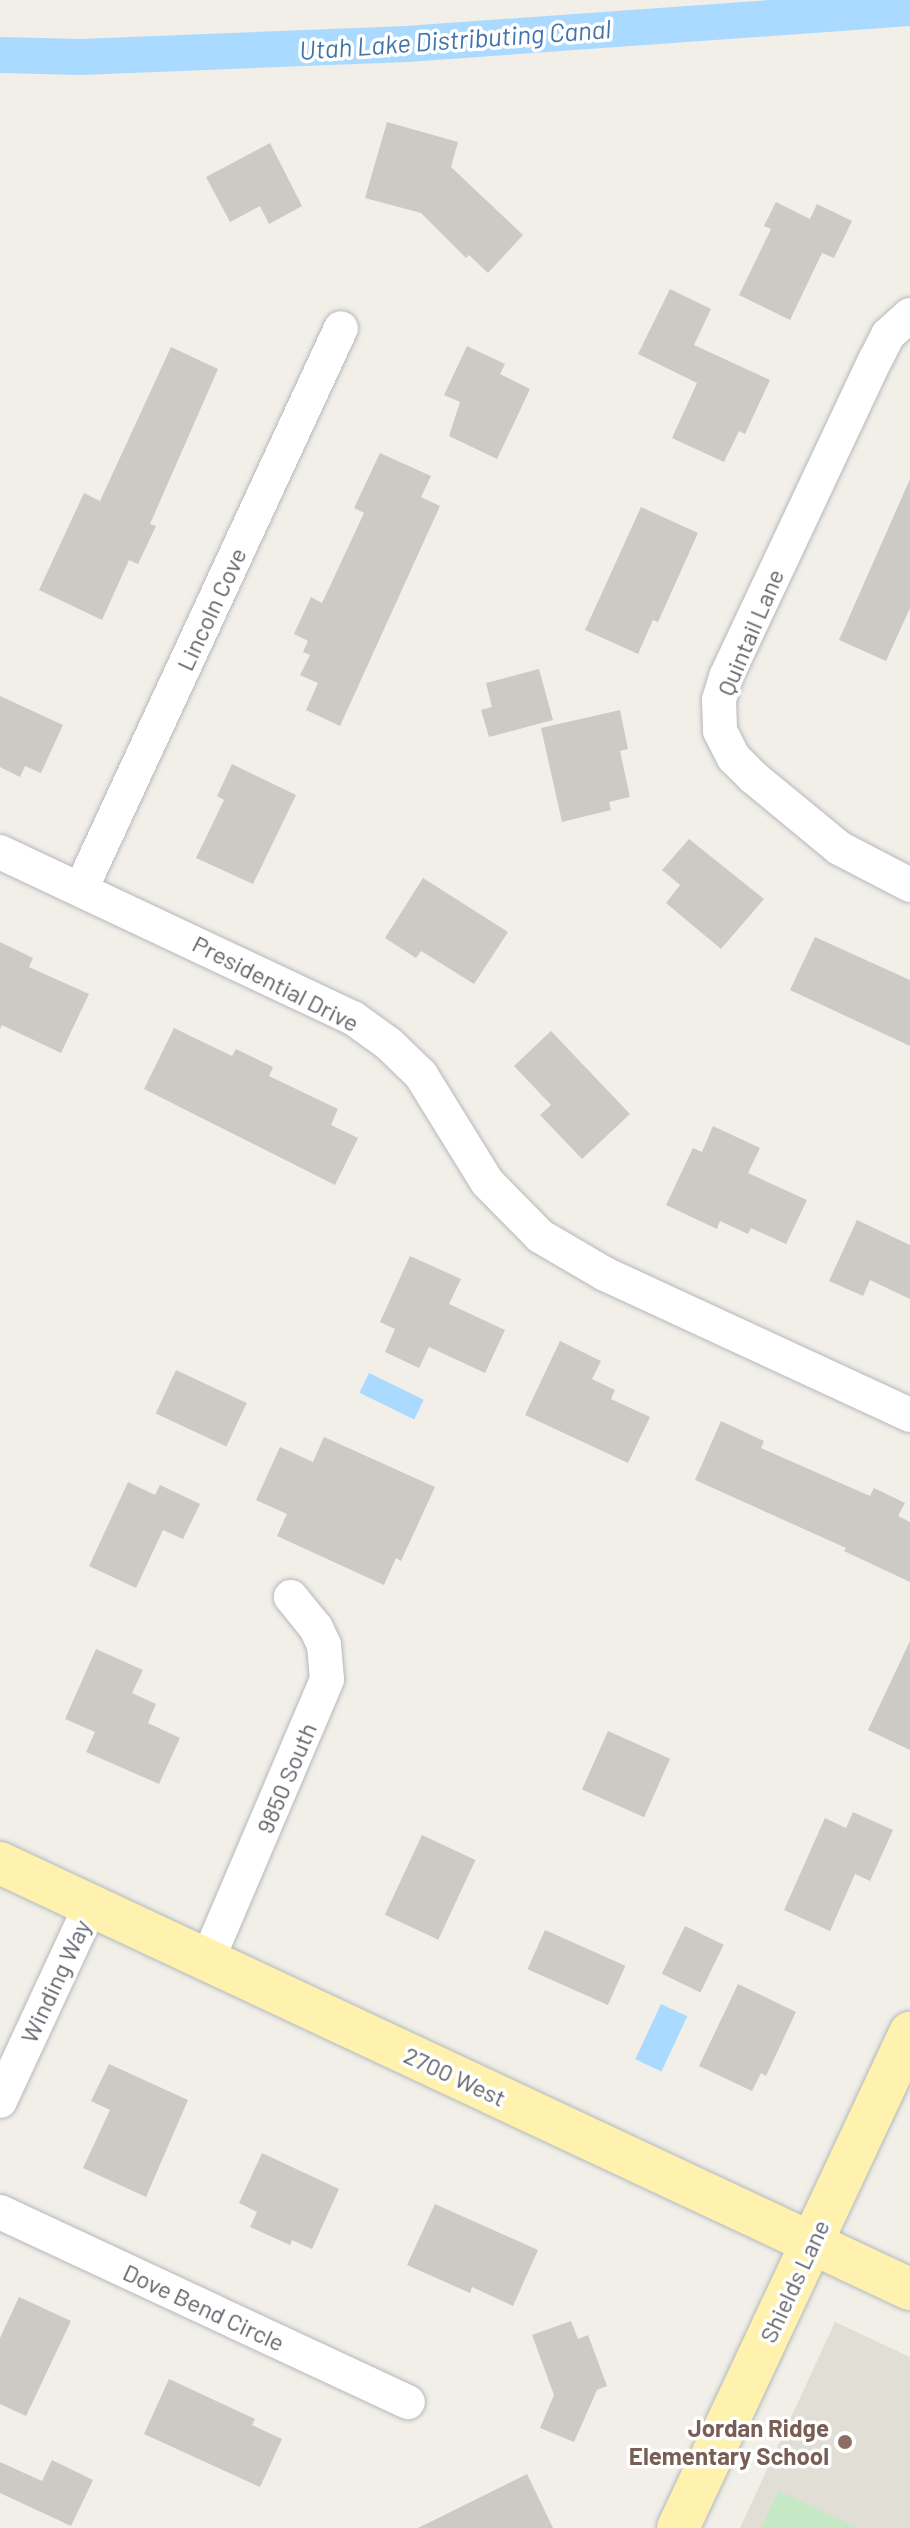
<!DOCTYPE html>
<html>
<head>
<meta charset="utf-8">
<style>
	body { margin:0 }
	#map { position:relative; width:910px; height:2528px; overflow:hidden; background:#f1efe8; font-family:Barlow,sans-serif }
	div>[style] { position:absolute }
	.education>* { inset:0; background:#e1ded6 }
	.green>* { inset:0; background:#c5e8c5 }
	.water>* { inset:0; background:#aadaff; transform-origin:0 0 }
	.canal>* { height:36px; margin:-18px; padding:0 18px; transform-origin:18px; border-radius:18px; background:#aadaff }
	.building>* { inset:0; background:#cccac5; transform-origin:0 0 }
	.roads { filter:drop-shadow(0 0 2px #b5b8bc) drop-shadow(0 0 2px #b5b8bc) }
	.minor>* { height:34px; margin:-17px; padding:0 17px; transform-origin:17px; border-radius:17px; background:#fff }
	.major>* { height:42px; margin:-21px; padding:0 21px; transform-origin:21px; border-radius:21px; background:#fff2af }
	.dots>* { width:22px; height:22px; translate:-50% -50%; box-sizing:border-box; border:4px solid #fff; border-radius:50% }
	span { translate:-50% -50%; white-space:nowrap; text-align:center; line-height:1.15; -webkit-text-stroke:7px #fff; paint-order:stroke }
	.street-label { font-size:24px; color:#5f6368 }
	.education-label { font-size:24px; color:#785e54; font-weight:700 }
	.right { translate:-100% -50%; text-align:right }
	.water-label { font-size:26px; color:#4174aa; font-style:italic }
</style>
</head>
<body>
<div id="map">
	<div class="education">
		<div style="clip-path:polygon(835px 2322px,910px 2357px,910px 2528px,740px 2528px)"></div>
	</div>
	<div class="green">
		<div style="clip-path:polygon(779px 2491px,858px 2528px,761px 2528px)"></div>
	</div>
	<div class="water">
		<div style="left:369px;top:1373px;width:61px;height:22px;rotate:26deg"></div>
		<div style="left:661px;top:2004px;width:29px;height:61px;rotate:25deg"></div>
	</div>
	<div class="canal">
		<div style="left:0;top:55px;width:81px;rotate:1.4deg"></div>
		<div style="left:81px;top:57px;width:326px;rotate:-2.3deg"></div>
		<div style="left:407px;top:44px;width:504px;rotate:-4.09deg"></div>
	</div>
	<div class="building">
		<div style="clip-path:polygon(387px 122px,458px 142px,451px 167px,523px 235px,488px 273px,469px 255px,466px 258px,421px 213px,365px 198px)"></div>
		<div style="clip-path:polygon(270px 143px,302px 206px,269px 224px,260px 206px,230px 222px,206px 177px)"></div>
		<div style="clip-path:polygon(776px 202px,810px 219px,817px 204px,852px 221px,834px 258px,822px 253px,790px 320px,739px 295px,771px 229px,764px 226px)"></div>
		<div style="clip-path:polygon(670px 289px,711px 309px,694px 345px,770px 380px,745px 434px,739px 431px,724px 462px,672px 438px,697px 383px,638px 354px)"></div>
		<div style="clip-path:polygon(467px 346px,505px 364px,500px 374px,530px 389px,497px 459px,449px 436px,460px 402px,444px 395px)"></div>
		<div style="clip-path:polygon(171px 347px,218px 369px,150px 524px,156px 526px,138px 564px,129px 560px,102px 620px,39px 590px,84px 493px,100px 501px)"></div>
		<div style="clip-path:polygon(380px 453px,431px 476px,421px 497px,440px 506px,340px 726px,306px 710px,318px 683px,300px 675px,310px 655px,303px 652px,308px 641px,294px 634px,311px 597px,322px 603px,364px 513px,354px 508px)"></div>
		<div style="clip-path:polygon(910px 479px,910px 608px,886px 661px,839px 640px)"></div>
		<div style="clip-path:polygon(641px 507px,698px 533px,658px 622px,653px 620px,638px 654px,585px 630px)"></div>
		<div style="clip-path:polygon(539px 669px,553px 720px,489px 737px,481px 710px,492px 707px,486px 683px)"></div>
		<div style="clip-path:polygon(0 696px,63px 725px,41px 773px,25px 766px,20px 777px,0 767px)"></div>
		<div style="clip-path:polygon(620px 710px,628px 749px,620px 751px,630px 797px,609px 802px,611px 810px,562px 822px,541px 728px)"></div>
		<div style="clip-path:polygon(232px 764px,296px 795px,253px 884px,196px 858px,224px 800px,217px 796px)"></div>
		<div style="clip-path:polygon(689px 839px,764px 899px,721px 949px,666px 903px,680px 885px,662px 870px)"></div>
		<div style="clip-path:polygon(423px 878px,508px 932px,474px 984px,421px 951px,416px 958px,385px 938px)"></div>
		<div style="clip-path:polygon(815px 937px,910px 980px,910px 1046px,790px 990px)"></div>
		<div style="clip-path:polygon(0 942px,33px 958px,29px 967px,89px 994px,61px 1053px,2px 1025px,0 1029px)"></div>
		<div style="clip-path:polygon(174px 1028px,232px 1056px,236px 1049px,273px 1067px,269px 1076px,338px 1109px,331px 1125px,358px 1138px,335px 1185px,144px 1089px)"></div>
		<div style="clip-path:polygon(551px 1031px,630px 1114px,582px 1159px,540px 1115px,551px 1105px,514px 1066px)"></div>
		<div style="clip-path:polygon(713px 1126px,760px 1148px,748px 1173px,807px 1200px,786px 1244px,751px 1228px,748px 1234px,720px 1221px,717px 1229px,666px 1205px,693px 1148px,702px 1152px)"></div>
		<div style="clip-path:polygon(857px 1220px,910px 1245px,910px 1299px,870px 1280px,863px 1296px,829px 1281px)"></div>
		<div style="clip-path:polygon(410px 1256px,461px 1279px,449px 1304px,505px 1330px,485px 1373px,429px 1347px,419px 1368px,385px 1352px,395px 1329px,380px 1322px)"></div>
		<div style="clip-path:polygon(560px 1341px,601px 1361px,592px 1379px,615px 1390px,611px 1399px,650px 1417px,628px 1463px,525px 1415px)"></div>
		<div style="left:176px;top:1370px;width:78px;height:48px;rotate:25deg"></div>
		<div style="clip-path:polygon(721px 1421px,764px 1441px,761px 1448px,870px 1496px,874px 1488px,905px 1503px,898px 1516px,910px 1522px,910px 1582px,844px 1551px,846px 1548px,695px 1480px)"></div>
		<div style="clip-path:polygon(324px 1437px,435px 1487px,401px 1561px,396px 1558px,384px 1585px,277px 1536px,287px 1514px,256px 1500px,280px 1447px,313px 1462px)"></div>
		<div style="clip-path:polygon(128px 1482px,155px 1495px,160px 1485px,200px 1504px,183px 1539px,163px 1530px,136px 1588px,89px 1566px)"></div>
		<div style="clip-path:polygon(910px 1641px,910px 1750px,868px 1730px)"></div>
		<div style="clip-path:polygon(96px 1649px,143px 1670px,132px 1693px,156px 1704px,148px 1723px,180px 1738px,159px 1784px,86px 1752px,95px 1732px,65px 1719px)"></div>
		<div style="left:608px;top:1731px;width:68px;height:64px;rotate:24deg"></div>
		<div style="clip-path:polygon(853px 1812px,893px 1830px,870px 1881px,855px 1874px,830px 1931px,784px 1910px,825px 1818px,846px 1828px)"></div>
		<div style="left:422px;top:1835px;width:59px;height:88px;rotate:25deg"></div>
		<div style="left:685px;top:1926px;width:43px;height:53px;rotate:26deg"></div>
		<div style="left:545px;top:1930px;width:88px;height:43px;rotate:24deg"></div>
		<div style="clip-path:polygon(738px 1984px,796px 2012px,766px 2076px,761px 2073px,752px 2091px,699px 2066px)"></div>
		<div style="clip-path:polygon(109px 2064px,188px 2100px,146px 2197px,83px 2168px,110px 2110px,91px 2101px)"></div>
		<div style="clip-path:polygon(262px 2153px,339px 2189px,312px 2249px,292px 2240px,290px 2245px,250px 2227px,257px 2212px,239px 2203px)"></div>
		<div style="clip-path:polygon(435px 2204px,538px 2250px,513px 2306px,472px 2287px,470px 2293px,407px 2265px)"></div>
		<div style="clip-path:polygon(19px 2297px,71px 2321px,26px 2416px,0 2404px,0 2338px)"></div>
		<div style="clip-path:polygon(571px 2321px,578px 2339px,588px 2335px,607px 2386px,597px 2390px,574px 2442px,540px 2428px,554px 2395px,532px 2335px)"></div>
		<div style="clip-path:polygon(169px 2379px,255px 2419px,252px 2425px,282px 2439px,260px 2487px,144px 2434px)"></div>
		<div style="clip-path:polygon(52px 2460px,93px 2480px,71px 2526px,0 2493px,0 2462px,42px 2481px)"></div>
		<div style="clip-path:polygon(527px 2474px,553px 2528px,418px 2528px)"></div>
	</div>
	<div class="roads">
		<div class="minor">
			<div style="left:910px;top:315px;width:30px;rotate:138deg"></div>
			<div style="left:888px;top:335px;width:28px;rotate:117deg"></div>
			<div style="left:875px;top:360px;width:350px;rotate:115.2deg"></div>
			<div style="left:726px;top:677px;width:24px;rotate:107deg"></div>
			<div style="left:719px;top:700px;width:31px;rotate:88deg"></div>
			<div style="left:720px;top:731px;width:30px;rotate:63deg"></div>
			<div style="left:734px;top:758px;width:27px;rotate:45deg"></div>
			<div style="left:753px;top:777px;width:112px;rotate:39.5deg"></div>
			<div style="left:839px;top:848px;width:80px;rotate:27.5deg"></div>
			<div style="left:0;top:852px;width:390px;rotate:25.2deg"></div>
			<div style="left:353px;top:1018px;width:44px;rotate:35.8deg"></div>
			<div style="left:389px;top:1044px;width:45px;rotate:44.1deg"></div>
			<div style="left:421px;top:1075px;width:126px;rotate:58.3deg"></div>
			<div style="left:487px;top:1182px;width:76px;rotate:45.5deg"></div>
			<div style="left:540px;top:1236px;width:75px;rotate:30.3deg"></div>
			<div style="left:605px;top:1274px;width:336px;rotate:24.8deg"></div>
			<div style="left:81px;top:889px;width:618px;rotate:-65.13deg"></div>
			<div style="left:207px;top:1961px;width:306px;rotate:-66.9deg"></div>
			<div style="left:327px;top:1679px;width:34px;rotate:-95deg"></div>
			<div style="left:324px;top:1645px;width:19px;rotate:-115deg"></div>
			<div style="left:316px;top:1628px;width:40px;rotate:-129deg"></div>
			<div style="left:0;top:2101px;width:216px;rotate:-65.1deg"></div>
			<div style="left:0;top:2212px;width:450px;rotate:25deg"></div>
		</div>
		<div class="major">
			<div style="left:0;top:1863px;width:1005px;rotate:25.09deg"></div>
			<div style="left:678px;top:2528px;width:547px;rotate:-64.89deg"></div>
		</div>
	</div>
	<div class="dots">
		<div style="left:845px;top:2442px;background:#8d6e63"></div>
	</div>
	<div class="street-label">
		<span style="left:211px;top:609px;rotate:-65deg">Lincoln Cove</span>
		<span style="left:750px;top:632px;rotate:-67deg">Quintail Lane</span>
		<span style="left:276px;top:983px;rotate:27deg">Presidential Drive</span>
		<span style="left:286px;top:1778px;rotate:-67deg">9850 South</span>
		<span style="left:55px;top:1981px;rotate:-65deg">Winding Way</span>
		<span style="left:455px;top:2076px;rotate:25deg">2700 West</span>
		<span style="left:794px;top:2281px;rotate:-65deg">Shields Lane</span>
		<span style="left:204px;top:2307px;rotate:25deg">Dove Bend Circle</span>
	</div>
	<div class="education-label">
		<span class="right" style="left:829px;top:2442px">Jordan Ridge<br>Elementary School</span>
	</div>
	<div class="water-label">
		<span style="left:455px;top:39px;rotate:-4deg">Utah Lake Distributing Canal</span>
	</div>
</div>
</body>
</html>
